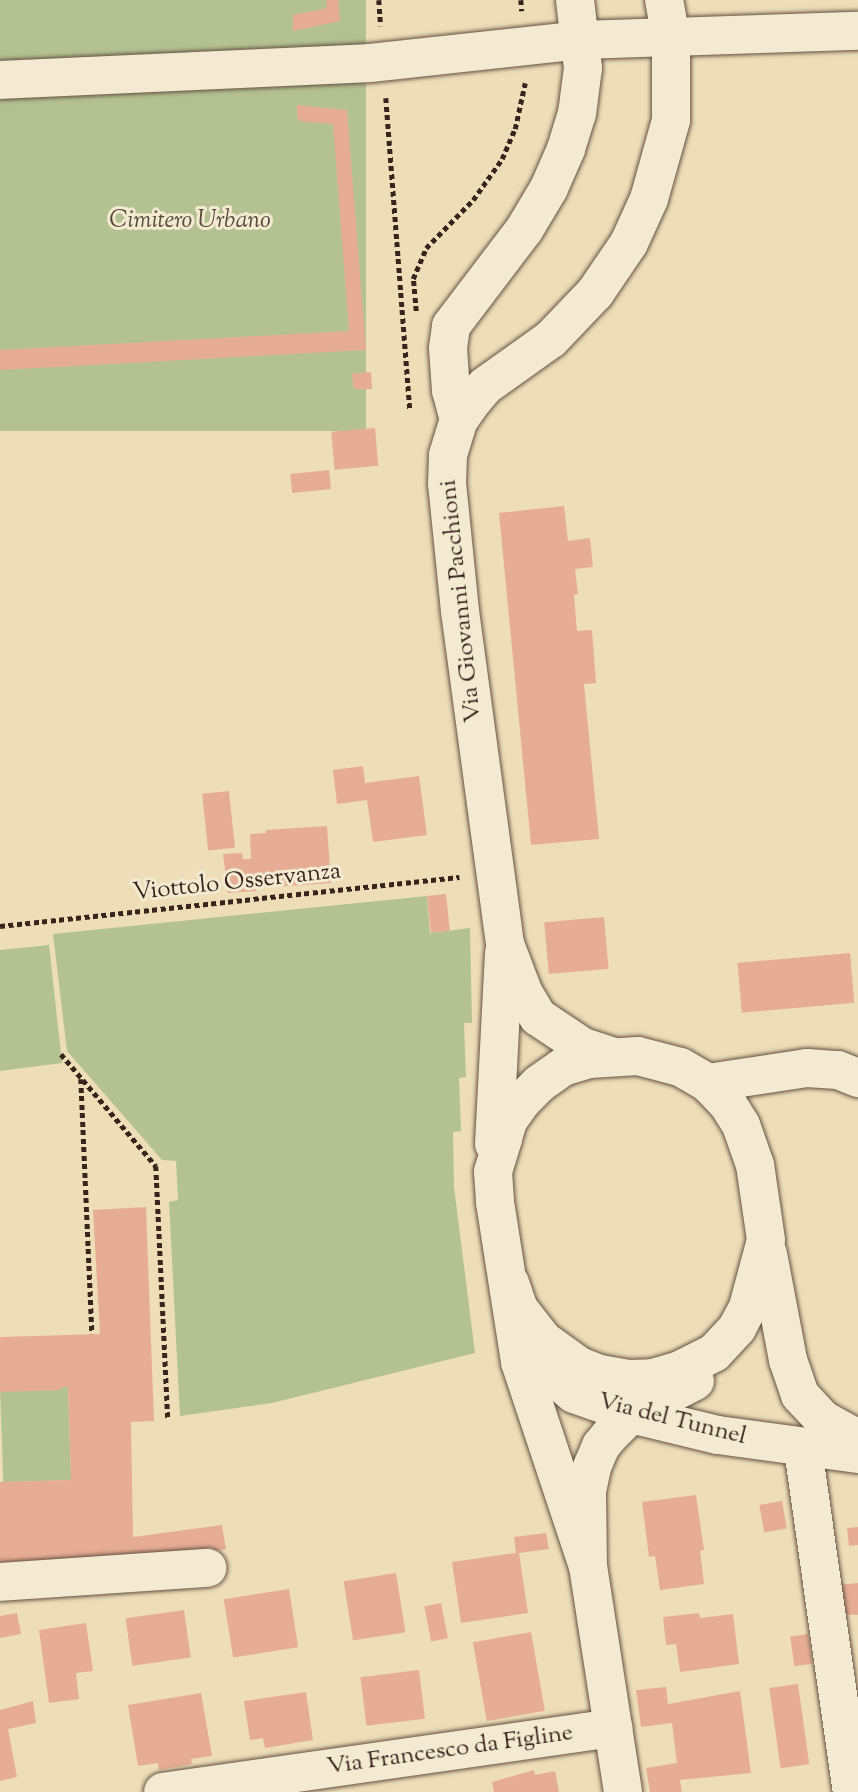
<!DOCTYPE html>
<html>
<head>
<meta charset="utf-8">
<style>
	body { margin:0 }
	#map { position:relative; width:858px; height:1792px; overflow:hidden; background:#eddeb8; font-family:"Sorts Mill Goudy",serif }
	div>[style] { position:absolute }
	.green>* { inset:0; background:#b4c292; transform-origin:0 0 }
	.building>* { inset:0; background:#e7ad94; transform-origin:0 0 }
	.path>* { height:4.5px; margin-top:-2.25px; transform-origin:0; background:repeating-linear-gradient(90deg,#38241c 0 5px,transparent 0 8.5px) }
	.roads { filter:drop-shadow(0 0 2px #655243) drop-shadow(0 0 2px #655243) }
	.minor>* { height:38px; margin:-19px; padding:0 19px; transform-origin:19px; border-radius:19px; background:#f3ead1 }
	span { translate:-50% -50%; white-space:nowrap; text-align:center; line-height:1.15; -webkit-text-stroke:6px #f3ead1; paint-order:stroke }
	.park-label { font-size:24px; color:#574c3a; font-style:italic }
	.street-label { font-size:24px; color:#38241c }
</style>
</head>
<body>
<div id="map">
	<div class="green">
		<div style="left:0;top:0;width:366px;height:431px"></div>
		<div style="clip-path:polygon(427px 896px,430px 933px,470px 928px,472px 1023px,464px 1023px,466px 1077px,459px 1078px,461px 1131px,453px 1132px,454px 1187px,475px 1353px,272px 1403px,180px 1416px,169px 1202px,178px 1200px,176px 1161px,162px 1160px,67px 1051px,53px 934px)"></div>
		<div style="clip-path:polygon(49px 945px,62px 1063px,0 1071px,0 950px)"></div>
		<div style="left:68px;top:1387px;width:93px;height:68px;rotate:88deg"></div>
	</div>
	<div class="building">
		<div style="clip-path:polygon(326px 0,338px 0,340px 21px,293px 31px,293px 15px,327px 8px)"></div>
		<div style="clip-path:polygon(297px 105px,347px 110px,366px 350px,0 370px,0 350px,349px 331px,333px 124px,298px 121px)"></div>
		<div style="clip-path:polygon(371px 372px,372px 389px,354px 389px,352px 374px)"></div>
		<div style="left:375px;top:428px;width:38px;height:44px;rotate:85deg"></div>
		<div style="left:329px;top:470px;width:19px;height:39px;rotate:84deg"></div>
		<div style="clip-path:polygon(564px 506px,568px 541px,590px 538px,593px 567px,575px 569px,578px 594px,574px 595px,577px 631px,592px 630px,596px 683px,584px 684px,599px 839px,531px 845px,499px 513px)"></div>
		<div style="clip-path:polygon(363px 766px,365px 783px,419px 776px,427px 835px,373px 842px,367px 800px,337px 804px,333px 770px)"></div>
		<div style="left:229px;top:791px;width:57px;height:27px;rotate:84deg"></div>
		<div style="clip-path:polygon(327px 826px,331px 883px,274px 887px,273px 882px,255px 884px,256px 891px,228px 893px,223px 854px,242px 853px,243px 859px,251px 859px,250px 834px,266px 833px,266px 830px)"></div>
		<div style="left:446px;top:894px;width:37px;height:19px;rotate:84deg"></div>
		<div style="left:604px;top:917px;width:52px;height:60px;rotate:85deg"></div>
		<div style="left:850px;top:953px;width:50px;height:113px;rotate:85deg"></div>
		<div style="clip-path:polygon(146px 1207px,154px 1421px,131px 1422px,133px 1537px,222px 1525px,226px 1549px,153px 1560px,0 1566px,0 1482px,71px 1480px,68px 1387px,61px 1387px,61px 1390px,0 1392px,0 1337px,100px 1334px,93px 1210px)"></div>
		<div style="clip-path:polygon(696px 1495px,704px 1550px,700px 1551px,704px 1584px,660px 1590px,655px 1556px,649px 1557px,642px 1502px)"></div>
		<div style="left:782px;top:1501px;width:28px;height:23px;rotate:80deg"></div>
		<div style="clip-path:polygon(858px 1527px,858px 1545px,849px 1546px,847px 1528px)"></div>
		<div style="clip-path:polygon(546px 1533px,549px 1549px,519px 1553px,528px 1613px,461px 1623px,452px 1562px,516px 1553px,514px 1537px)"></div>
		<div style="left:396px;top:1573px;width:60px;height:53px;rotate:81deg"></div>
		<div style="clip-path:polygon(858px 1583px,858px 1615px,838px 1614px,836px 1585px)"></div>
		<div style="left:289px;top:1589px;width:59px;height:66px;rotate:81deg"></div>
		<div style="left:441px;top:1603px;width:36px;height:17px;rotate:79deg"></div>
		<div style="left:184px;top:1610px;width:48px;height:59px;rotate:82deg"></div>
		<div style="clip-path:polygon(17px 1613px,21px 1634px,0 1638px,0 1616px)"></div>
		<div style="clip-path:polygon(699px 1613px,700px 1618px,733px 1614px,739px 1664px,680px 1672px,676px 1644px,666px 1645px,663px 1617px)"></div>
		<div style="clip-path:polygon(86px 1623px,93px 1671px,76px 1673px,79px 1699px,49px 1703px,39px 1630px)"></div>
		<div style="left:531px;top:1632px;width:80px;height:59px;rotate:80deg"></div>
		<div style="left:808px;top:1634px;width:30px;height:18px;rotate:82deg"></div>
		<div style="left:419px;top:1670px;width:49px;height:59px;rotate:83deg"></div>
		<div style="left:798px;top:1684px;width:81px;height:29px;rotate:82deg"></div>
		<div style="clip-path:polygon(666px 1687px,668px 1704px,740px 1691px,751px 1773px,680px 1780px,682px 1792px,650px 1792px,646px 1768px,677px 1763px,672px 1723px,641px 1727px,636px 1690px)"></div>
		<div style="clip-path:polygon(306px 1692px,313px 1740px,265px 1748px,263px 1738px,250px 1740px,244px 1701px)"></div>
		<div style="clip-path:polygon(201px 1693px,212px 1756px,191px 1759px,192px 1764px,159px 1770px,158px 1763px,138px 1766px,128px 1705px)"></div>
		<div style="clip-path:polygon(33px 1701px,36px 1723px,8px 1729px,17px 1777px,0 1781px,0 1710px)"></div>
		<div style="clip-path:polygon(534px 1770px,535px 1775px,555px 1771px,559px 1792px,494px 1792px,492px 1782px)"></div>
	</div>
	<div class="path">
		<div style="left:379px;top:0;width:26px;rotate:86deg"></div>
		<div style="left:521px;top:0;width:11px;rotate:85deg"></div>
		<div style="left:386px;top:98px;width:314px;rotate:85.6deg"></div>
		<div style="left:416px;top:311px;width:32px;rotate:-95deg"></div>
		<div style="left:413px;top:279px;width:34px;rotate:-67deg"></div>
		<div style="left:426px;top:248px;width:67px;rotate:-45.6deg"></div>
		<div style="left:473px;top:200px;width:50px;rotate:-54.7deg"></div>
		<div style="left:502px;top:159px;width:33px;rotate:-67deg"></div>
		<div style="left:515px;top:129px;width:47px;rotate:-77.7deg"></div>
		<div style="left:0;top:926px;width:462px;rotate:-6.1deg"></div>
		<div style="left:61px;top:1054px;width:147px;rotate:49.7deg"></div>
		<div style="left:156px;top:1166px;width:252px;rotate:87.3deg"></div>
		<div style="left:81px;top:1079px;width:255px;rotate:87.5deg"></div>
	</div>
	<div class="roads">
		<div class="minor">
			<div style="left:0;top:80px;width:370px;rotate:-2.6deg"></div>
			<div style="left:370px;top:63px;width:212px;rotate:-6.2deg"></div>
			<div style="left:581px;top:40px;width:277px;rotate:-1.9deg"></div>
			<div style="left:459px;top:420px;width:30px;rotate:-105deg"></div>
			<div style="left:451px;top:391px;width:43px;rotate:-94deg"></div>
			<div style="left:448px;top:348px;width:22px;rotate:-82deg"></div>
			<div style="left:451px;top:326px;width:121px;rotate:-52.8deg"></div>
			<div style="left:524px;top:230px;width:49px;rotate:-59.2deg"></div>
			<div style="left:549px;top:188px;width:43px;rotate:-66.4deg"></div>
			<div style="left:566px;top:149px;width:37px;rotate:-73deg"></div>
			<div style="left:577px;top:114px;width:46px;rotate:-82.6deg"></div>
			<div style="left:583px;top:68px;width:68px;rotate:-96.7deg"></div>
			<div style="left:611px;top:1056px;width:29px;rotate:-162deg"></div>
			<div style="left:583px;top:1047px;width:54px;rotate:-146.3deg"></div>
			<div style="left:538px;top:1017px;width:27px;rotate:-121deg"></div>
			<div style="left:524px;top:994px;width:53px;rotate:-110.8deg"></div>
			<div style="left:505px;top:944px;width:336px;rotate:-97.7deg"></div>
			<div style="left:460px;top:611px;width:128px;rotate:-95.8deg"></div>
			<div style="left:447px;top:484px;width:29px;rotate:-88deg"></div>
			<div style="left:448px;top:455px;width:37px;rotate:-73deg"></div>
			<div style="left:459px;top:420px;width:19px;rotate:-55deg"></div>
			<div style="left:470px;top:404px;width:23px;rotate:-50deg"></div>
			<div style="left:485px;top:386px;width:81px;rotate:-35.5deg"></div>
			<div style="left:551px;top:339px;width:64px;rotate:-46.3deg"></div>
			<div style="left:595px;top:293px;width:60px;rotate:-55.8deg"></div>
			<div style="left:629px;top:243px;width:48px;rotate:-65.6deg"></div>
			<div style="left:649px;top:199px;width:82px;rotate:-74.4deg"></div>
			<div style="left:671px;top:120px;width:81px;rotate:-90deg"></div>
			<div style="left:671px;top:39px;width:40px;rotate:-100deg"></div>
			<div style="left:708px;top:1083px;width:100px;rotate:-8.6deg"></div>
			<div style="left:807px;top:1068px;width:31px;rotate:4deg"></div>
			<div style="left:838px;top:1070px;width:22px;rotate:22deg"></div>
			<div style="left:494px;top:1144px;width:191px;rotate:-87deg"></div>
			<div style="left:768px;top:1254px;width:108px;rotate:79.3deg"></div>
			<div style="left:788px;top:1360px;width:37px;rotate:71deg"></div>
			<div style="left:800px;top:1395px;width:33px;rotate:47deg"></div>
			<div style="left:822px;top:1419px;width:41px;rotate:29.1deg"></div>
			<div style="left:510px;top:1283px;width:28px;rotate:71deg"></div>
			<div style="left:519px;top:1309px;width:39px;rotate:52deg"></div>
			<div style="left:543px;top:1340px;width:44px;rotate:35.8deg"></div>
			<div style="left:579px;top:1366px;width:22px;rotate:21deg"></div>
			<div style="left:600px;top:1374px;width:29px;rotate:10deg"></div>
			<div style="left:629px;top:1379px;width:24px;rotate:-2deg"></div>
			<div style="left:653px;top:1378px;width:26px;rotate:-16deg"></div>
			<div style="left:678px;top:1371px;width:40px;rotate:-26.6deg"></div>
			<div style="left:714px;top:1353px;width:34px;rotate:-47deg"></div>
			<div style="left:737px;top:1328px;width:24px;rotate:-62deg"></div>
			<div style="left:748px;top:1307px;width:69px;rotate:-75deg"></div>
			<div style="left:766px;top:1240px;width:76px;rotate:-98.3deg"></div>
			<div style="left:755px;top:1165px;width:42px;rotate:-109.3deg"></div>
			<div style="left:741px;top:1125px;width:25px;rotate:-122deg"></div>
			<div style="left:728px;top:1104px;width:29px;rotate:-134deg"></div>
			<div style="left:708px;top:1083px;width:32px;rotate:-150deg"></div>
			<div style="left:680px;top:1067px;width:43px;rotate:-165.3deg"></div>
			<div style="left:638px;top:1056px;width:49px;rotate:176.5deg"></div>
			<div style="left:589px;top:1059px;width:27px;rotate:163deg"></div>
			<div style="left:563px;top:1067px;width:29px;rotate:145deg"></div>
			<div style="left:539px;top:1084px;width:24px;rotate:135deg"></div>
			<div style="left:522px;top:1101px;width:24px;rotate:125deg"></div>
			<div style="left:508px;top:1121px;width:19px;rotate:106deg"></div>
			<div style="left:503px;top:1139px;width:34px;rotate:107deg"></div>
			<div style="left:493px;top:1172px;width:30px;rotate:86deg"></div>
			<div style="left:495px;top:1202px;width:162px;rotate:81.1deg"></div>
			<div style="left:520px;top:1362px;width:216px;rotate:71.6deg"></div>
			<div style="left:537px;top:1354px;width:11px;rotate:80deg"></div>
			<div style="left:539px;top:1365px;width:45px;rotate:39.6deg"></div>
			<div style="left:574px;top:1394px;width:60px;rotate:19.3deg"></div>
			<div style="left:631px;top:1414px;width:89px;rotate:13.6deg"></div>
			<div style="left:718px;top:1435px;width:141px;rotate:7.7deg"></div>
			<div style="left:803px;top:1449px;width:346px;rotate:81.9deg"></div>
			<div style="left:0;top:1582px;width:208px;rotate:-3.9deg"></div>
			<div style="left:163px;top:1792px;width:455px;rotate:-8.1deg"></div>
			<div style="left:623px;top:1792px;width:228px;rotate:-98.8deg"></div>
			<div style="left:588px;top:1567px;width:76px;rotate:-90.8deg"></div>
			<div style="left:587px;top:1491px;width:25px;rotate:-78deg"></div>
			<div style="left:592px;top:1467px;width:23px;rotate:-67deg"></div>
			<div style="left:601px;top:1446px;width:14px;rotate:-51deg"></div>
			<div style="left:610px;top:1435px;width:30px;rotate:-45deg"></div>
			<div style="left:631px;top:1414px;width:72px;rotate:-27.3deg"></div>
		</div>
	</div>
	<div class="park-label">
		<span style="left:190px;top:222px">Cimitero Urbano</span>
	</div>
	<div class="street-label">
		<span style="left:462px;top:601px;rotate:-96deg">Via Giovanni Pacchioni</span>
		<span style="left:237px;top:883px;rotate:-6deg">Viottolo Osservanza</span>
		<span style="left:672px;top:1420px;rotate:14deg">Via del Tunnel</span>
		<span style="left:450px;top:1751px;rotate:-8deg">Via Francesco da Figline</span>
	</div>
</div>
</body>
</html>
